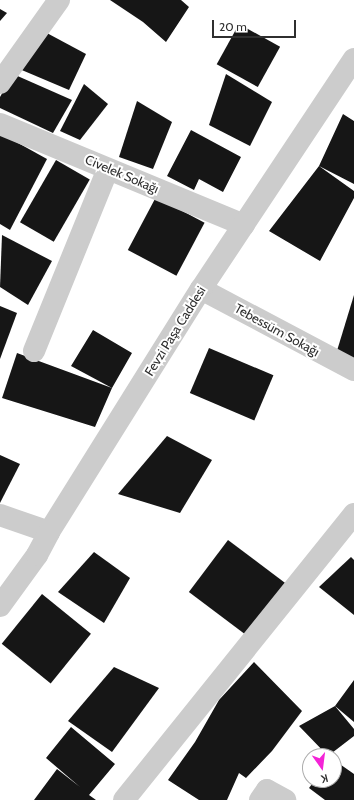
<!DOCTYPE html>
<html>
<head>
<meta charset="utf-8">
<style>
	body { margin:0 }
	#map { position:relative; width:354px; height:800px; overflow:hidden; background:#fff; font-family:Cabin,sans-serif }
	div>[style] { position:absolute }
	.building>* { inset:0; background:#161616; transform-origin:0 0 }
	.street>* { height:22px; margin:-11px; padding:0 11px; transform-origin:11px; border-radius:11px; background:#ccc }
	span { translate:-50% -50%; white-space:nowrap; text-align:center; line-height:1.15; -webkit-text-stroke:4px #fff; paint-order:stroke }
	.street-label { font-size:13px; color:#2f2f2f }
	.north { position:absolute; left:302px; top:748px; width:40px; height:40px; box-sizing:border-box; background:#fff; border:1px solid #acacac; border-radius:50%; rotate:166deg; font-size:11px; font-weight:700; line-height:16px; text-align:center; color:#2f2f2f }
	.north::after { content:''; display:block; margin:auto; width:14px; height:18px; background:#f423d7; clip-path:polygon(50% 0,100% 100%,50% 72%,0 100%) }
	.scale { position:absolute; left:212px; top:20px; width:84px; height:18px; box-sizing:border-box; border:2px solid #2f2f2f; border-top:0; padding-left:5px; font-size:12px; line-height:14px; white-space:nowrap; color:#2f2f2f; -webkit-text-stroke:3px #fff; paint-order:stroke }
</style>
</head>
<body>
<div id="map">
	<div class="building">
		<div style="clip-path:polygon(110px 0,181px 0,189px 7px,166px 42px,143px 22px)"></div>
		<div style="clip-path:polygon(0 9px,7px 13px,0 21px)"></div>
		<div style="left:239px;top:24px;width:47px;height:46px;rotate:29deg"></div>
		<div style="clip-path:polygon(45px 32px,86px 54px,69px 90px,17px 68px)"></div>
		<div style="clip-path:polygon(13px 74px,72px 100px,53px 133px,0 108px,0 97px)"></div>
		<div style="clip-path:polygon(226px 74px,272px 102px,250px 146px,209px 125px)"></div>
		<div style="clip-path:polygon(84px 84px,108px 104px,80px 140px,60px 131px)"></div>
		<div style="clip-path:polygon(137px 101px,172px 122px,153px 169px,119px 157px)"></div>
		<div style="clip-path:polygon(343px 114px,354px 121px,354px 184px,319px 166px,354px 191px,354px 198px,320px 261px,269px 231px,319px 166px)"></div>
		<div style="clip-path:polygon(191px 130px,241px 157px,223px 192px,199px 179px,194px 190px,167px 176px)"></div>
		<div style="clip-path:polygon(0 133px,47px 159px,10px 230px,0 224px)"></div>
		<div style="left:56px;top:160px;width:39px;height:72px;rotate:30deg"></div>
		<div style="left:156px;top:197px;width:55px;height:60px;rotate:28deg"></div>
		<div style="clip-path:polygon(2px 235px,52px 261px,28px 305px,0 287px)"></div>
		<div style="clip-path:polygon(354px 295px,354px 359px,336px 354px)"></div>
		<div style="clip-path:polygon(0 306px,17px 313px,0 359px)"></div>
		<div style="clip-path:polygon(93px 330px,132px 353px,112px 388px,95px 427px,2px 398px,17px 353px,112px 388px,71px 366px)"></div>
		<div style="left:209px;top:348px;width:70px;height:49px;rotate:23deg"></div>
		<div style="clip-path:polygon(167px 436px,212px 460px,180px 513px,118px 494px)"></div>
		<div style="clip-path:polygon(0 455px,20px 464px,0 503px)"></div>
		<div style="left:228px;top:540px;width:72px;height:65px;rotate:37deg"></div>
		<div style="clip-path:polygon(94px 552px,130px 578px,104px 623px,58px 592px)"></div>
		<div style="clip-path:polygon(351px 557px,354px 560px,354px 615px,319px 587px)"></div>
		<div style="left:42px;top:594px;width:63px;height:64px;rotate:39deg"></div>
		<div style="clip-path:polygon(254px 662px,302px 711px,272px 751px,246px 778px,239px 773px,227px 800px,199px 800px,168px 780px,195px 742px,219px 700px)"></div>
		<div style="clip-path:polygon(114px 667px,159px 688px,112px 752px,68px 721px)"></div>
		<div style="clip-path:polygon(354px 680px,354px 722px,335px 706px,354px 729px,354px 736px,328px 756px,299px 726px,335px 706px)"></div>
		<div style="clip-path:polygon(71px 727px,115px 764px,89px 795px,96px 800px,34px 800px,57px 769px,80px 787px,46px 758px)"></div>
		<div style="clip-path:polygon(334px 760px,354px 774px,354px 800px,325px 800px,309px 788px,315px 780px,334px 780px)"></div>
	</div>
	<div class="street">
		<div style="left:0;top:83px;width:102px;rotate:-54.6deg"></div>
		<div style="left:0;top:124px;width:264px;rotate:22.5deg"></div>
		<div style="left:201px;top:289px;width:173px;rotate:27.9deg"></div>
		<div style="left:34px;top:351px;width:196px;rotate:-67.9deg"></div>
		<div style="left:0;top:515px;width:52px;rotate:19.1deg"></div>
		<div style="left:0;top:606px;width:63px;rotate:-54deg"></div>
		<div style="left:37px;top:555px;width:26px;rotate:-62deg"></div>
		<div style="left:49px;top:532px;width:287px;rotate:-58deg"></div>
		<div style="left:201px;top:289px;width:276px;rotate:-56.4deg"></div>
		<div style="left:124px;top:800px;width:367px;rotate:-51.2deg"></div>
		<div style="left:260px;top:800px;width:12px;rotate:-55deg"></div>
		<div style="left:267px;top:790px;width:21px;rotate:29deg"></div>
	</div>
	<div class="street-label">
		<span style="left:122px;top:174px;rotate:23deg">Civelek Sokağı</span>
		<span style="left:277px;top:330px;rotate:29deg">Tebessüm Sokağı</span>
		<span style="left:175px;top:331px;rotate:-58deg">Fevzi Paşa Caddesi</span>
	</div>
	<div class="north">K</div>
	<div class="scale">20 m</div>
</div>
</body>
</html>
